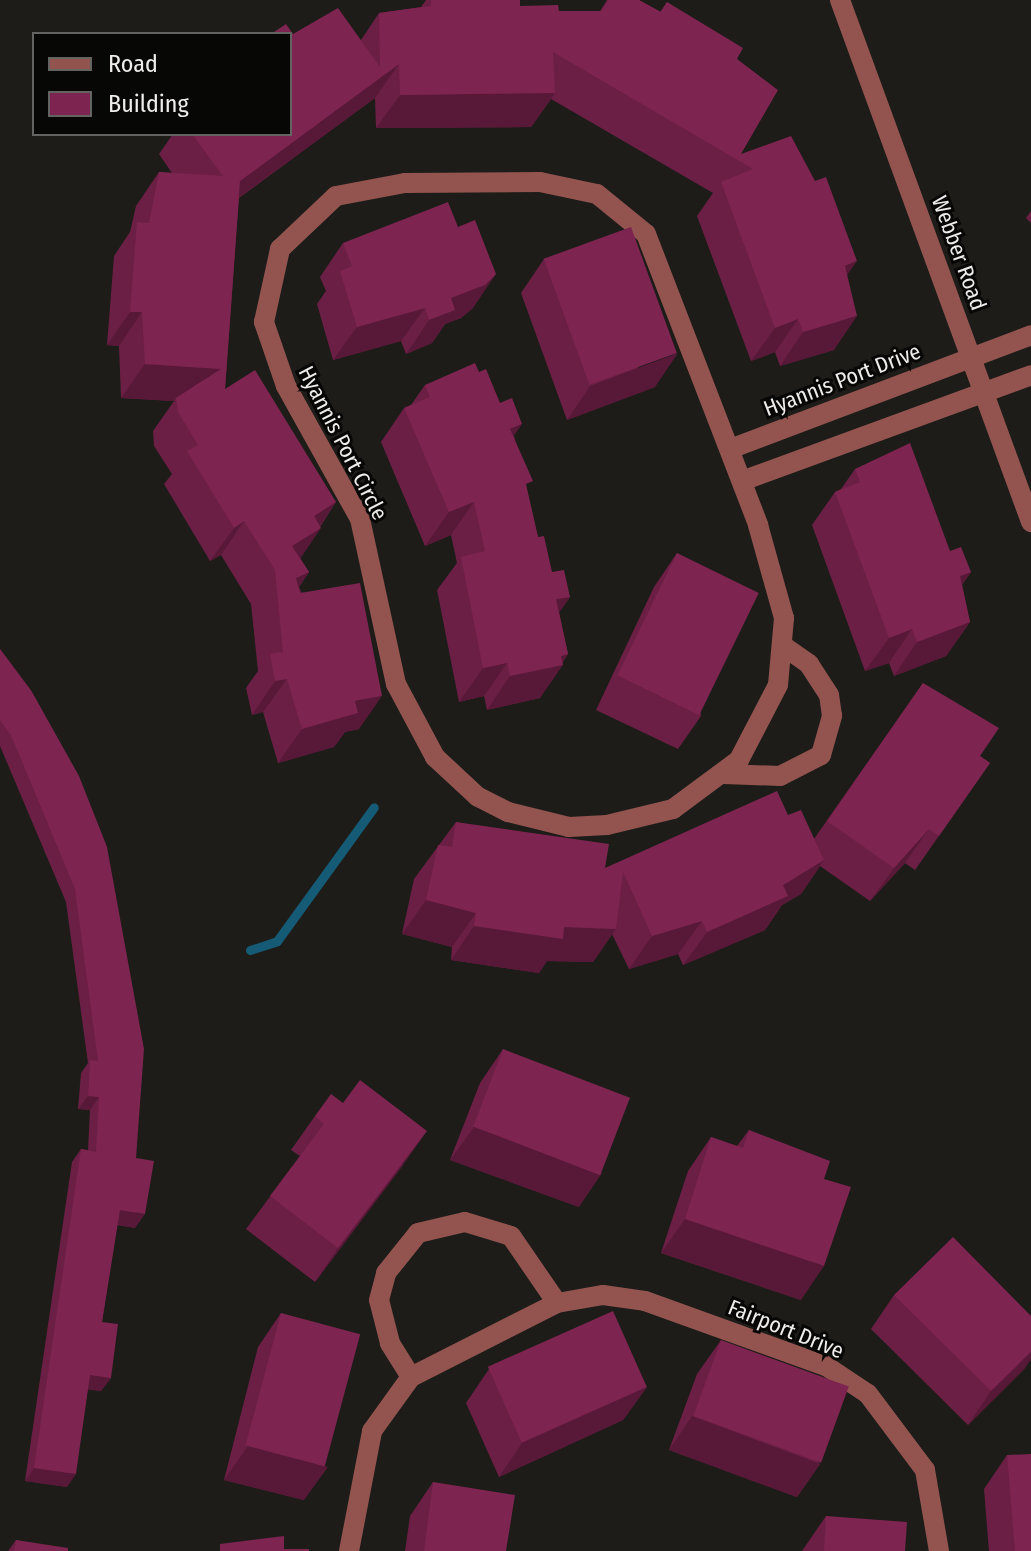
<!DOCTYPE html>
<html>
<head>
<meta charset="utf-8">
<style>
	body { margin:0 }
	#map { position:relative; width:1031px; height:1551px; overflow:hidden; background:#1d1c19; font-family:"Fira Sans Condensed",sans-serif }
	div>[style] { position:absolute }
	.stream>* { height:9px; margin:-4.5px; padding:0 4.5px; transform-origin:4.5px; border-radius:4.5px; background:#155b75 }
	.minor>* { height:20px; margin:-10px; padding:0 10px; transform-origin:10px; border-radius:10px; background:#93544f }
	.wall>* { inset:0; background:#6c1f45 }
	.shaded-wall>* { inset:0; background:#581938 }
	.building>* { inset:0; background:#7d2450; transform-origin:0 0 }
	span { translate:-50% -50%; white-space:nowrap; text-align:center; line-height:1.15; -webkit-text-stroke:6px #070706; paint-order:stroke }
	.street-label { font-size:22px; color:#eeedeb }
	.legend { position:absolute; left:32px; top:32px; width:260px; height:104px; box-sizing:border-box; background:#070706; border:2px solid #636362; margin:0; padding:10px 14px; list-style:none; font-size:24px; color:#eeedeb }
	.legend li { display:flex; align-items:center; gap:16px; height:40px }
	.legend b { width:40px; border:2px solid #636362 }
</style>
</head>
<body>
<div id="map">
	<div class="stream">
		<div style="left:250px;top:950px;width:28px;rotate:-18deg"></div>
		<div style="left:277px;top:941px;width:165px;rotate:-54.1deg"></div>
	</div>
	<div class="minor">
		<div style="left:840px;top:0;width:556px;rotate:69.9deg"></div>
		<div style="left:540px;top:182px;width:58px;rotate:11.9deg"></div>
		<div style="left:597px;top:194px;width:63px;rotate:39.2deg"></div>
		<div style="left:646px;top:234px;width:312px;rotate:68.9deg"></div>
		<div style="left:758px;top:525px;width:97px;rotate:74.4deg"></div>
		<div style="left:784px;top:618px;width:67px;rotate:95.1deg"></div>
		<div style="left:778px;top:685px;width:85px;rotate:117.5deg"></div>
		<div style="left:739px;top:760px;width:82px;rotate:143.4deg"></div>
		<div style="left:673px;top:809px;width:68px;rotate:166.4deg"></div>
		<div style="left:607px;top:825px;width:38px;rotate:177deg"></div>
		<div style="left:569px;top:827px;width:63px;rotate:-166.2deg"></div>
		<div style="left:508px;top:812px;width:34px;rotate:-153deg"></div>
		<div style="left:478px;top:797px;width:59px;rotate:-137.1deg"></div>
		<div style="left:435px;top:757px;width:83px;rotate:-118.1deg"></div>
		<div style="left:396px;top:684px;width:169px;rotate:-102.3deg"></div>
		<div style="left:360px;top:519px;width:152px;rotate:-119.1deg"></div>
		<div style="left:286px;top:386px;width:68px;rotate:-109deg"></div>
		<div style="left:264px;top:322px;width:75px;rotate:-77.6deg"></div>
		<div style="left:280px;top:249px;width:77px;rotate:-43.4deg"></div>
		<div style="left:336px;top:196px;width:70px;rotate:-10.7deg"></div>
		<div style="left:405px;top:183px;width:135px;rotate:-0.4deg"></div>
		<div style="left:730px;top:449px;width:322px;rotate:-20.7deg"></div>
		<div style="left:742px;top:481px;width:308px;rotate:-20.1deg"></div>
		<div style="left:724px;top:774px;width:56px;rotate:2deg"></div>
		<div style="left:780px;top:776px;width:46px;rotate:-27.1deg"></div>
		<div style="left:821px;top:755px;width:41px;rotate:-74.2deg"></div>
		<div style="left:832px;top:716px;width:21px;rotate:-98deg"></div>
		<div style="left:829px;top:695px;width:37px;rotate:-123deg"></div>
		<div style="left:809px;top:664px;width:32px;rotate:-145deg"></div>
		<div style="left:411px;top:1377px;width:40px;rotate:-122deg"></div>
		<div style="left:390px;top:1343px;width:44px;rotate:-104.3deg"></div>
		<div style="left:379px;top:1300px;width:28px;rotate:-75deg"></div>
		<div style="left:386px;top:1273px;width:51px;rotate:-51.3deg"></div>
		<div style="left:418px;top:1233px;width:48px;rotate:-13.2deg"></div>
		<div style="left:465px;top:1222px;width:48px;rotate:16.9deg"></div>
		<div style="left:511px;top:1236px;width:81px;rotate:55.5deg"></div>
		<div style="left:349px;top:1551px;width:122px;rotate:-79.1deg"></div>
		<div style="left:372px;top:1431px;width:67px;rotate:-54.2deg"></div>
		<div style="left:411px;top:1377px;width:164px;rotate:-26.9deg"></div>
		<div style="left:557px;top:1303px;width:47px;rotate:-9.9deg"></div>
		<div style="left:603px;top:1295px;width:42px;rotate:8.1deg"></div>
		<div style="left:645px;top:1301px;width:192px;rotate:19.8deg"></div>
		<div style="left:826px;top:1366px;width:50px;rotate:33.7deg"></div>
		<div style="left:868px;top:1394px;width:95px;rotate:53.1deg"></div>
		<div style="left:925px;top:1470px;width:82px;rotate:80.2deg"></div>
	</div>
	<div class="wall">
		<div style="clip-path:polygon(426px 0,520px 0,520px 6px,559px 11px,600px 11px,607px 0,639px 0,660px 12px,667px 2px,737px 59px,741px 154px,847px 274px,834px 350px,780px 366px,775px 352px,751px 361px,697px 216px,713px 193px,551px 99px,531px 127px,376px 128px,375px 98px,239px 198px,225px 389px,336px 502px,300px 558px,309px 572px,299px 587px,359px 729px,345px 732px,334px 747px,278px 763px,263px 712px,252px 715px,246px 688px,258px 671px,251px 604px,221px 555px,210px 561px,164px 484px,172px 474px,154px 446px,153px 431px,174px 401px,121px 398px,119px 346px,107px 345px,114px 256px,130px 232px,136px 206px,159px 172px,172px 173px,159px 154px,173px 134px,290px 134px,293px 34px,361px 40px,379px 13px,421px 7px)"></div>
		<div style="clip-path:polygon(1031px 211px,1031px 223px,1026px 218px)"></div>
		<div style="clip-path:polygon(343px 243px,473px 308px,461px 318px,445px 324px,432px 343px,406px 354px,401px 341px,333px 360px,317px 304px,326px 291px,320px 277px)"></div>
		<div style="clip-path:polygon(544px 259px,655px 387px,567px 420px,521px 293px)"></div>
		<div style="clip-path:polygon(479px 372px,514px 436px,538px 537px,552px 572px,570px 597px,559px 612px,568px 654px,540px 698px,487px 710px,484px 696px,459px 702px,437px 590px,457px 563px,451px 535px,425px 546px,381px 442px,404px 408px,411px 405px,425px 385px)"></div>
		<div style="clip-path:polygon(855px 469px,950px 551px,971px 572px,962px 585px,970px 622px,946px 656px,894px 676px,889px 663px,865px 671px,812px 525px,835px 492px,841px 489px)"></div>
		<div style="clip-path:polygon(677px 553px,701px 716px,678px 749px,596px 710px,654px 587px)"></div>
		<div style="clip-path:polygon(0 649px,32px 692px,136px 1158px,135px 1228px,117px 1225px,102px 1322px,111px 1378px,101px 1391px,88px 1389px,67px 1487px,25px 1481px,72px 1162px,81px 1149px,88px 1150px,90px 1110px,78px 1109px,81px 1073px,88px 1063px,66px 902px,0 746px)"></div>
		<div style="clip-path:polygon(923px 683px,980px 756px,990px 763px,915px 870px,905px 863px,870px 901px,820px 866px,801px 894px,782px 905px,765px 930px,683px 965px,678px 954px,629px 969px,612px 934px,593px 962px,547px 961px,539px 973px,451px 960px,452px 947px,402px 934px,414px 879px,456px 822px,605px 868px,788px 815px,814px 839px)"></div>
		<div style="clip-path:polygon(503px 1049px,579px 1207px,450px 1160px,480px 1083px)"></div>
		<div style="clip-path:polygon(315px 1116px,403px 1165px,315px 1282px,246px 1229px,300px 1156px,291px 1150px)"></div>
		<div style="clip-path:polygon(749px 1130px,824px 1179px,801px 1300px,661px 1253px,688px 1171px,711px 1137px,737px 1146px)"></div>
		<div style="clip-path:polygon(894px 1295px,1025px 1368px,968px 1425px,871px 1329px)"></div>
		<div style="clip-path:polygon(281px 1313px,304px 1500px,224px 1480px,258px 1347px)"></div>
		<div style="clip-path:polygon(721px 1340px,820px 1464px,797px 1497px,669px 1450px,697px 1374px)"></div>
		<div style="clip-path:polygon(489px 1369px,647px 1387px,623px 1420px,499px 1477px,466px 1403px)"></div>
		<div style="clip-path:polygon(1007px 1455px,1031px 1551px,989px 1551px,984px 1489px)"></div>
		<div style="clip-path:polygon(433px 1482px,506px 1551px,405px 1551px,410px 1516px)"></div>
		<div style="clip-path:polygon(826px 1516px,905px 1551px,802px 1551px)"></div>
		<div style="clip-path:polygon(16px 1540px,68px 1551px,8px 1551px)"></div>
	</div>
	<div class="shaded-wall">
		<div style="clip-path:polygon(399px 64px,375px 98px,216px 214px,240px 181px)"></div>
		<div style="clip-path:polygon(555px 93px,531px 127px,376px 128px,400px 95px)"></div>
		<div style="clip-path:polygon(857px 261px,833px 295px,845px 266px)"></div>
		<div style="clip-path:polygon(496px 274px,473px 308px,461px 318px,445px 324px,432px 343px,406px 354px,429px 320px,451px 298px)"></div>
		<div style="clip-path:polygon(425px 308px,401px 341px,333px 360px,357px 327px)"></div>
		<div style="clip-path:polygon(130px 312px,142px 312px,119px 346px,107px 345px)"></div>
		<div style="clip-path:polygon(857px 316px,834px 350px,780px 366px,803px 332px)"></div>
		<div style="clip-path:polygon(798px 319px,775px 352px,751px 361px,775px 328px)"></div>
		<div style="clip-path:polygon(678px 353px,655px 387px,567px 420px,590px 386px)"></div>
		<div style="clip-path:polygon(145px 364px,221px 369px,176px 398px,174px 401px,121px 398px)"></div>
		<div style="clip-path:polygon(522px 424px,499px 457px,510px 429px)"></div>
		<div style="clip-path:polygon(336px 502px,316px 531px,321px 528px,298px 562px,275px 571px,314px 516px)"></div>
		<div style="clip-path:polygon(474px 502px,451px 535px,425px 546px,449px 512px)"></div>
		<div style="clip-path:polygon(244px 521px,221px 555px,210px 561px,234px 528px)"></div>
		<div style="clip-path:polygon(309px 572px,285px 606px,296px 578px)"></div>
		<div style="clip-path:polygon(971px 572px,947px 605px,960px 576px)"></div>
		<div style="clip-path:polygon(570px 597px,547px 630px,556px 599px)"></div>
		<div style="clip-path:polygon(970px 622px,946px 656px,894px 676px,917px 642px)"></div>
		<div style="clip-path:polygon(912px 629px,889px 663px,865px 671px,889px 638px)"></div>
		<div style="clip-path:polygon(568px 654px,560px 665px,563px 665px,540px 698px,487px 710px,510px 676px,561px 656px)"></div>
		<div style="clip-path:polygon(507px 663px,484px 696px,459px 702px,483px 668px)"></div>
		<div style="clip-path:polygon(287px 679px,263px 712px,252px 715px,275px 681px)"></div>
		<div style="clip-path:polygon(382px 696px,359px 729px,345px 732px,334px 747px,278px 763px,302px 729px,355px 701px)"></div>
		<div style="clip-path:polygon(929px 829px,905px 863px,870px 901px,894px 868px)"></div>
		<div style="clip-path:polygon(824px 860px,801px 894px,782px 905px,765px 930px,683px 965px,707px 932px)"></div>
		<div style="clip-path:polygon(426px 900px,476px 913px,452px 947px,402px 934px)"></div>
		<div style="clip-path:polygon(702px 921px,678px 954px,629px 969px,652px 936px)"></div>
		<div style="clip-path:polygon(474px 926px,564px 927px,616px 929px,593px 962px,547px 961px,539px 973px,451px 960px)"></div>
		<div style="clip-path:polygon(88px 1096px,99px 1097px,90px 1110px,78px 1109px)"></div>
		<div style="clip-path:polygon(474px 1127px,602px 1173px,579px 1207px,450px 1160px)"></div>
		<div style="clip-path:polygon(427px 1131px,403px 1165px,315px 1282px,338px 1248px)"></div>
		<div style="clip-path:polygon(120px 1210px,145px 1214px,135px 1228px,110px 1223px)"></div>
		<div style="clip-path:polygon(685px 1219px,824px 1266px,801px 1300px,661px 1253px)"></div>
		<div style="clip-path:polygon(1031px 1352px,1031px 1359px,1025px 1368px,968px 1425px,991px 1391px)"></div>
		<div style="clip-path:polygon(90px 1375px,111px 1378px,101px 1391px,81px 1389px)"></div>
		<div style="clip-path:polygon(647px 1387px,623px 1420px,499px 1477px,522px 1443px)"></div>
		<div style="clip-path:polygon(692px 1416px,820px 1464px,797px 1497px,669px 1450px)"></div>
		<div style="clip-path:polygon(248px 1446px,328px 1467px,304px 1500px,224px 1480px)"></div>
		<div style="clip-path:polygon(34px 1468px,76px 1474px,67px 1487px,25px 1481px)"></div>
	</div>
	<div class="building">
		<div style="clip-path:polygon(431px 0,520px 0,520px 6px,558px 5px,559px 11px,602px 11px,608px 0,639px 0,661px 12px,667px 2px,743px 48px,737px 59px,778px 90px,741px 154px,791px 136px,815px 181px,826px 177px,857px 261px,845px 266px,857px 316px,803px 332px,798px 319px,775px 328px,721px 182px,753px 169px,553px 52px,555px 93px,400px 95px,399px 64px,240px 181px,225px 389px,255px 370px,336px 502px,314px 516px,321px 528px,292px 546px,309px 572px,296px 578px,300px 593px,360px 583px,382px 696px,355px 701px,358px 713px,302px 729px,287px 679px,275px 681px,270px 654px,283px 652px,275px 570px,244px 521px,234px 528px,187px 451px,198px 445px,178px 412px,176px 398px,221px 369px,145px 364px,142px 312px,130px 312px,137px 222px,149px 223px,159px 172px,223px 176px,192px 134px,290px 134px,290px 34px,271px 34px,286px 24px,293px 34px,338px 8px,380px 67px,379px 13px,431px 6px)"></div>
		<div style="clip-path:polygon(448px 202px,458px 227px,475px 220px,496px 274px,485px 285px,451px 298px,455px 310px,429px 320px,425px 308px,357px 327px,340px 271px,352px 266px,343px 243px)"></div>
		<div style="left:631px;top:227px;width:134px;height:93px;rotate:70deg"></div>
		<div style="clip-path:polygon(475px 363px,479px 372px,486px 369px,500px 403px,512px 398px,522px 424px,510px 429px,533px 481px,526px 484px,538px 537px,544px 536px,552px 572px,564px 570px,570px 597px,556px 599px,568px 654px,561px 656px,563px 665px,510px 676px,507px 663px,483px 668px,461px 557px,485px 551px,474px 502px,449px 512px,404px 408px,430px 397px,425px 385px)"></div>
		<div style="clip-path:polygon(910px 443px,950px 551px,961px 547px,971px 572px,960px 576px,970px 622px,917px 642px,912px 629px,889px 638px,835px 492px,860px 482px,855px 469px)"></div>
		<div style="left:677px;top:553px;width:91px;height:136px;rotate:26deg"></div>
		<div style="clip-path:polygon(0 649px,32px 692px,79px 776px,107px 847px,144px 1049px,136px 1158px,154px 1161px,145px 1214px,120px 1210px,102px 1322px,118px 1324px,111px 1378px,90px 1375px,76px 1474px,34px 1468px,81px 1149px,96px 1152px,99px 1097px,88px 1096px,90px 1060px,98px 1061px,75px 889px,11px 735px,0 720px)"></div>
		<div style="clip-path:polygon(923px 683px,999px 728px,980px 756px,990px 763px,939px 836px,929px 829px,894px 868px,827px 821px)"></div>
		<div style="clip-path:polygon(777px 791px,788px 815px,801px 810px,824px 860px,783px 885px,788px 896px,707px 932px,702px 921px,652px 936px,623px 872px,616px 929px,564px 927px,563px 939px,474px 926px,476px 913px,426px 900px,438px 845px,452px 847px,456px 822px,609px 844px,605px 868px)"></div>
		<div style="left:503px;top:1049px;width:136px;height:83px;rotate:21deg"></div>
		<div style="clip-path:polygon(360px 1080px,427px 1131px,338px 1248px,270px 1196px,324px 1124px,315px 1116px,331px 1094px,343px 1103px)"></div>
		<div style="clip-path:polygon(749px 1130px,830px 1161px,824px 1179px,851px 1187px,824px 1266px,685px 1219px,711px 1137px,743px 1148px)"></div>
		<div style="clip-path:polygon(953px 1237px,1031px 1316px,1031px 1352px,991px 1391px,894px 1295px)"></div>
		<div style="left:613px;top:1311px;width:83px;height:137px;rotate:66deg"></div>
		<div style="left:281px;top:1313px;width:82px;height:137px;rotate:15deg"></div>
		<div style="left:721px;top:1340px;width:136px;height:81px;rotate:20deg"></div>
		<div style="clip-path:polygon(1031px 1454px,1031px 1551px,1015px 1551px,1007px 1455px)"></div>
		<div style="clip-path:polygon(433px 1482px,515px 1495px,506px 1551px,424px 1551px)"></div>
		<div style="clip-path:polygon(826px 1516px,907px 1522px,905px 1551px,824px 1551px)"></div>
		<div style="clip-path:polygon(284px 1536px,284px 1549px,309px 1549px,309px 1551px,220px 1551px,220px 1544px)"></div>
		<div style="clip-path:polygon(16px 1540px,68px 1548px,68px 1551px,14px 1551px)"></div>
	</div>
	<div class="street-label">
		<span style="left:959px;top:253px;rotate:70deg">Webber Road</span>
		<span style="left:842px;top:380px;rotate:-21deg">Hyannis Port Drive</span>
		<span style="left:343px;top:443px;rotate:63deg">Hyannis Port Circle</span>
		<span style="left:786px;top:1329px;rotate:22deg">Fairport Drive</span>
	</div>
	<ul class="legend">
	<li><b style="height:10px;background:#93544f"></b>Road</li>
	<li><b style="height:22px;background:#7d2450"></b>Building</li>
	</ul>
</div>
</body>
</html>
